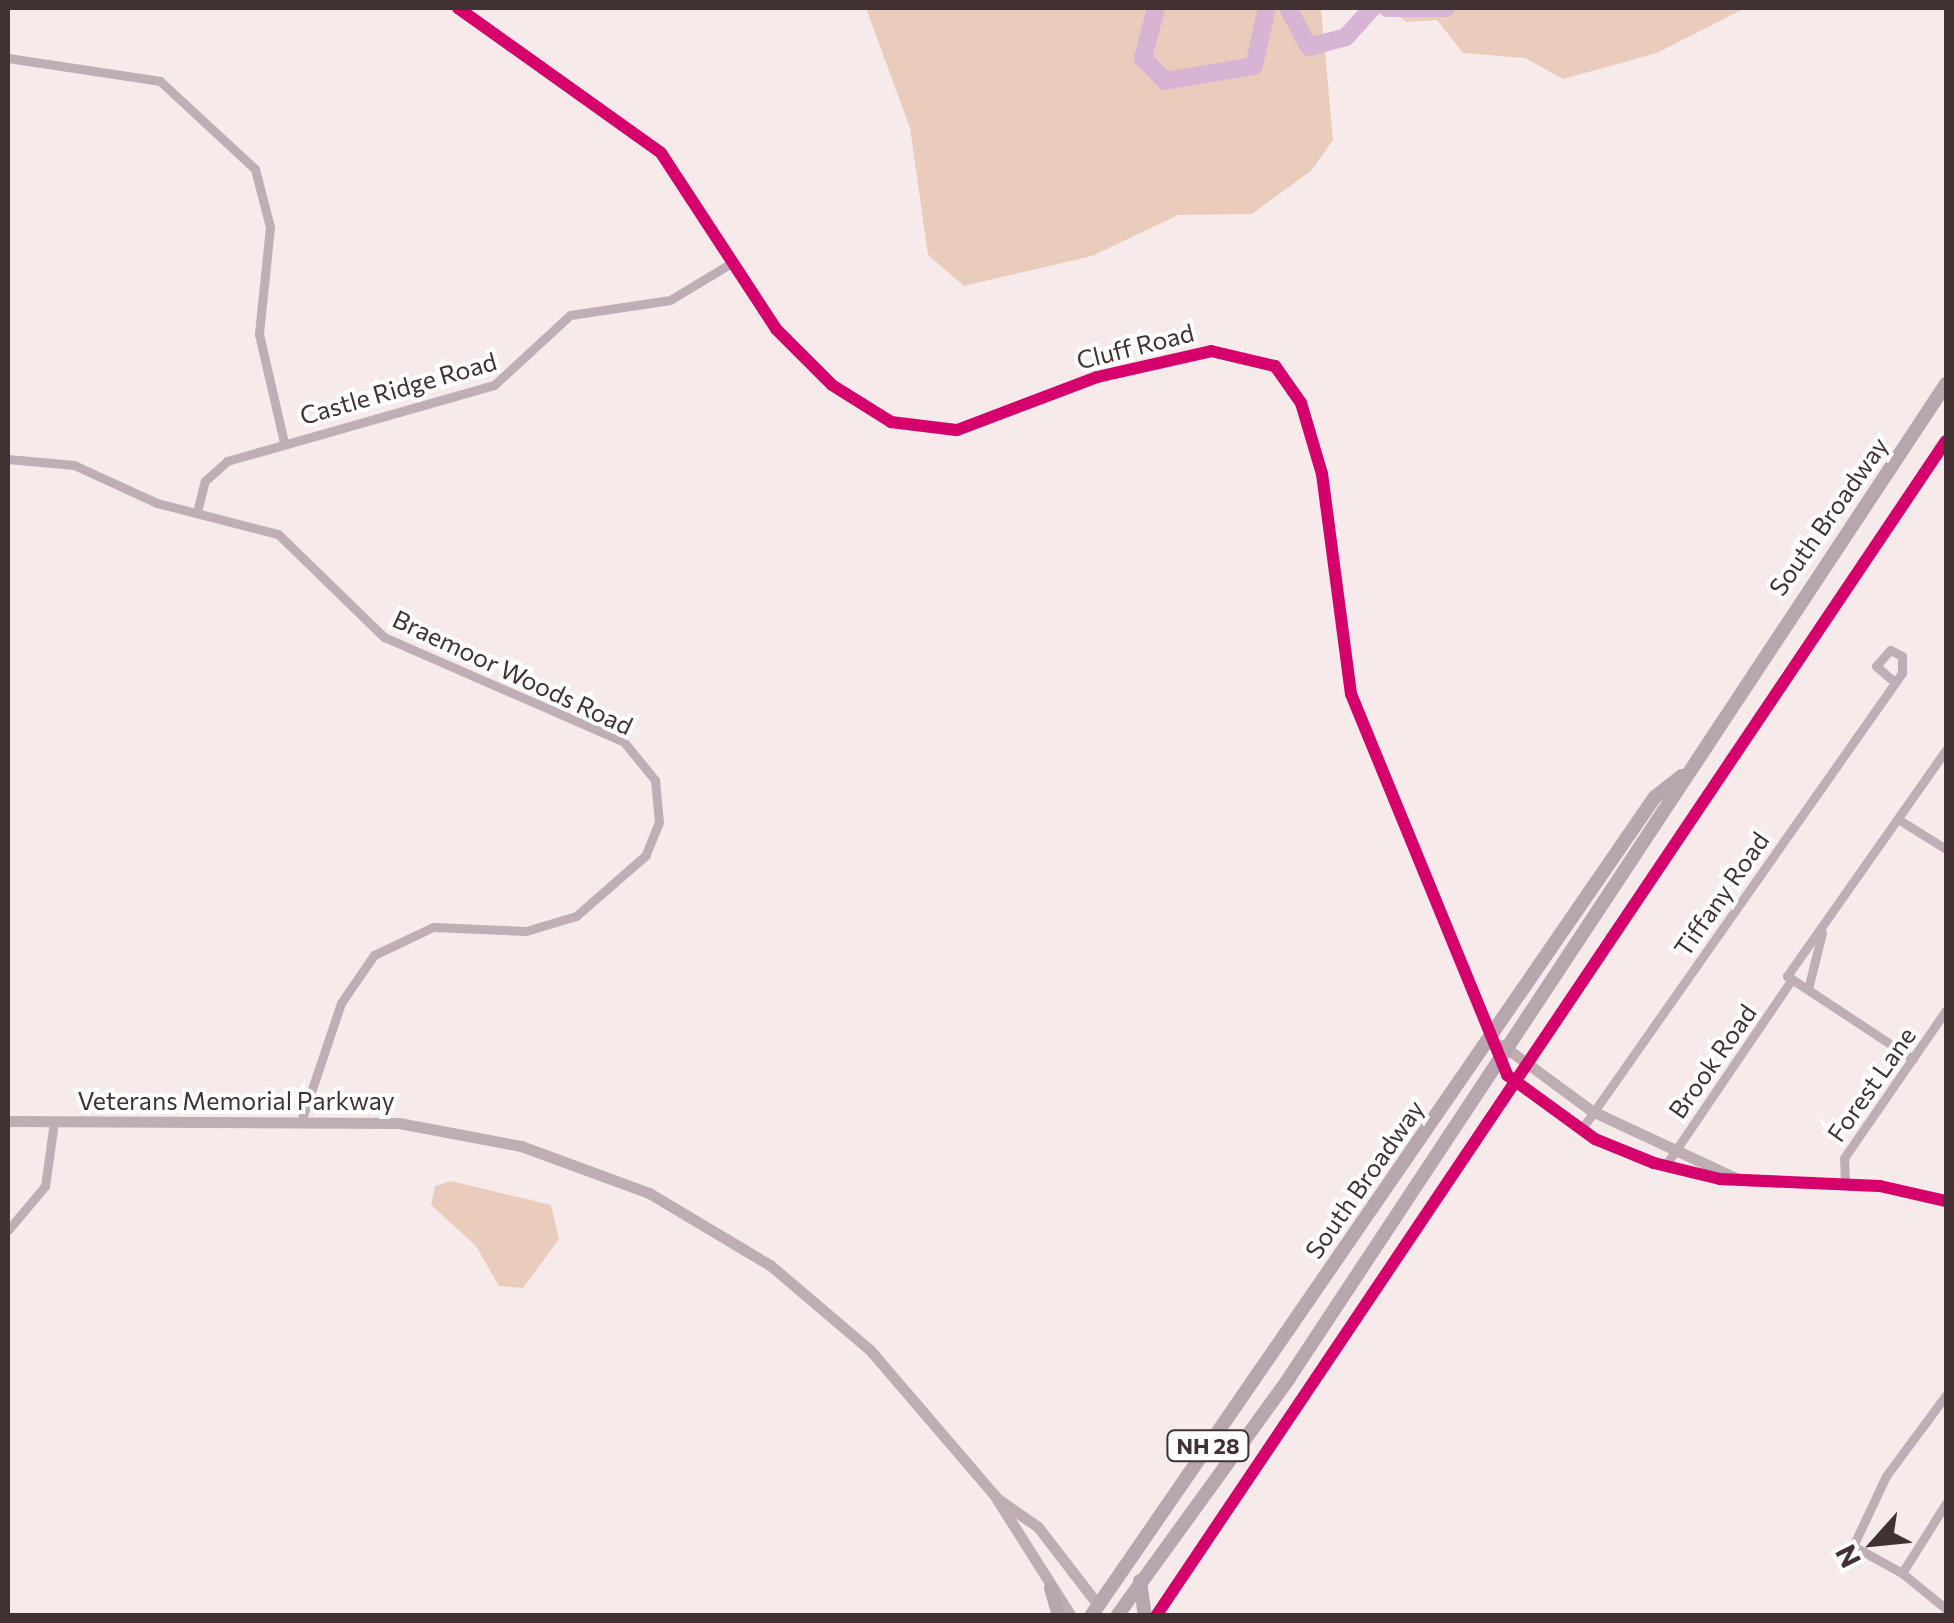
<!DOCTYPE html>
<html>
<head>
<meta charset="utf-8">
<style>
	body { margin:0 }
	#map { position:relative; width:1954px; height:1623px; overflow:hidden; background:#f7eaeb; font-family:Commissioner,sans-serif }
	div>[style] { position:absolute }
	.green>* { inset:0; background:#eaccbd }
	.river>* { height:18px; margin:-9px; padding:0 9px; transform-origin:9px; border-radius:9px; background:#d7b3d4 }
	.street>* { height:9px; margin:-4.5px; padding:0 4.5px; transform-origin:4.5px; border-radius:4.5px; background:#bfaeb5 }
	.secondary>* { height:11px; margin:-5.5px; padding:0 5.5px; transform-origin:5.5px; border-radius:5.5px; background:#beaeb4 }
	.primary>* { height:14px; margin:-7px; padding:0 7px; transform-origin:7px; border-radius:7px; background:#b8a6ae }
	.cycleway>* { height:12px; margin:-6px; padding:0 6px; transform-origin:6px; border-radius:6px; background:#d6006c }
	span { translate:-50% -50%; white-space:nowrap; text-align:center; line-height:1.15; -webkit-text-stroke:8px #fff; paint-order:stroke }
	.shield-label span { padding:2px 8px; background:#fff; border:2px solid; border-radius:8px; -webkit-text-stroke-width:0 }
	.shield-label { font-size:22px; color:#413133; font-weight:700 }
	.street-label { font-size:25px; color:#413133 }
	.frame { position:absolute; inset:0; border:10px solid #413133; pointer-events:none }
	.north { position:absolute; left:1824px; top:1493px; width:100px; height:100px; -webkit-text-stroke:8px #fff; paint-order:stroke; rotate:243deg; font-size:28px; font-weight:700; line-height:40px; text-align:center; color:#413133 }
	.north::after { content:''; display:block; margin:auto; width:35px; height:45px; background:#413133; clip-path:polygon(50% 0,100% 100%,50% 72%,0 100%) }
</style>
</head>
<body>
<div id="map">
	<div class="green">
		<div style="clip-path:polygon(866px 8px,1321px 8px,1333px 140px,1312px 170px,1252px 214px,1178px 215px,1092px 256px,964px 286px,928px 255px,910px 128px)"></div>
		<div style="clip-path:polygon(1388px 8px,1745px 8px,1657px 53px,1563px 79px,1525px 58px,1463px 53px,1437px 20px,1407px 22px)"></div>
		<div style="clip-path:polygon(451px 1181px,551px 1205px,559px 1239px,523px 1288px,499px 1286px,476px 1246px,431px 1205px,435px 1186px)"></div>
	</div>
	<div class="river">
		<div style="left:1156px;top:8px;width:52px;rotate:104.6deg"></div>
		<div style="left:1143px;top:58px;width:32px;rotate:46deg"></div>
		<div style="left:1165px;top:81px;width:90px;rotate:-9.6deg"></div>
		<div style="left:1254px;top:66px;width:59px;rotate:-77.4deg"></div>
		<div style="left:1288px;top:8px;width:44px;rotate:61.7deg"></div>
		<div style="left:1309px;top:47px;width:38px;rotate:-15deg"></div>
		<div style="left:1346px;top:37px;width:39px;rotate:-48deg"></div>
		<div style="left:1387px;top:8px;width:59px"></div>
	</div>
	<div class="street">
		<div style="left:8px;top:58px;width:154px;rotate:8.6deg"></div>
		<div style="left:160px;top:81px;width:129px;rotate:42.8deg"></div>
		<div style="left:255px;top:169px;width:60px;rotate:75.5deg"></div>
		<div style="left:270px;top:227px;width:108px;rotate:95.9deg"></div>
		<div style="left:259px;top:334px;width:111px;rotate:77deg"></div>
		<div style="left:8px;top:459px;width:66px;rotate:5.2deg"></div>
		<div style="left:74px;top:465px;width:91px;rotate:24.6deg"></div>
		<div style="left:157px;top:503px;width:125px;rotate:14.4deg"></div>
		<div style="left:278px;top:534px;width:148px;rotate:44.2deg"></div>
		<div style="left:384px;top:637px;width:262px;rotate:23.6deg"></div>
		<div style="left:624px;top:742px;width:49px;rotate:50.8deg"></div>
		<div style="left:655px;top:780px;width:42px;rotate:84.6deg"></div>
		<div style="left:659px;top:822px;width:35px;rotate:112deg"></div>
		<div style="left:646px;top:855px;width:93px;rotate:138.9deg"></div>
		<div style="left:576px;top:916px;width:52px;rotate:163.3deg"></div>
		<div style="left:526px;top:931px;width:93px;rotate:-177.5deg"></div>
		<div style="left:433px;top:927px;width:65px;rotate:154.6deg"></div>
		<div style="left:374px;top:955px;width:58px;rotate:124.5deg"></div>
		<div style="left:341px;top:1003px;width:122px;rotate:108.6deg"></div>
		<div style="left:197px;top:512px;width:32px;rotate:-76deg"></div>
		<div style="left:205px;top:481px;width:30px;rotate:-42deg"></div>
		<div style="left:227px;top:461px;width:278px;rotate:-15.9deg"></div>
		<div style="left:494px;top:385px;width:103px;rotate:-42.6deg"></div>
		<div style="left:570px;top:315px;width:101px;rotate:-8.5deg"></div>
		<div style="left:670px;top:300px;width:68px;rotate:-31.1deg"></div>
		<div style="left:1901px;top:821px;width:53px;rotate:31.9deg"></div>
		<div style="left:1808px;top:989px;width:58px;rotate:-76deg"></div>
		<div style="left:1913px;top:1059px;width:151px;rotate:-146.6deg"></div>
		<div style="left:1787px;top:976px;width:276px;rotate:-54.9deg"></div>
		<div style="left:1581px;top:1130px;width:558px;rotate:-54.92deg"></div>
		<div style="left:1902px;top:673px;width:17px;rotate:-90deg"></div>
		<div style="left:1902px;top:656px;width:13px;rotate:-153deg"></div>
		<div style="left:1890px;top:650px;width:21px;rotate:131deg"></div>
		<div style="left:1876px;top:666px;width:20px;rotate:41deg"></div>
		<div style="left:1665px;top:1166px;width:226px;rotate:-55.8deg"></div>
		<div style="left:1845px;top:1184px;width:26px;rotate:-92deg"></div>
		<div style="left:1844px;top:1158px;width:180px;rotate:-55.4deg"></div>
		<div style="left:8px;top:1230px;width:57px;rotate:-49.9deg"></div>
		<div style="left:45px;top:1186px;width:65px;rotate:-82deg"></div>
		<div style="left:1946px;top:1395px;width:101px;rotate:126.5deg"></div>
		<div style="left:1886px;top:1476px;width:77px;rotate:115.2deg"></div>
		<div style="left:1853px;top:1546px;width:56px;rotate:28.9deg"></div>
		<div style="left:1902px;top:1573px;width:83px;rotate:-57.8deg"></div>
		<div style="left:1902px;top:1573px;width:57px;rotate:39.3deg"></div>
	</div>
	<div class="secondary">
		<div style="left:458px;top:8px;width:249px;rotate:35.5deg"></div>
		<div style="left:661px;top:153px;width:210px;rotate:56.8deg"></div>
		<div style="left:776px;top:329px;width:79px;rotate:45deg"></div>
		<div style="left:832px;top:385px;width:70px;rotate:32.1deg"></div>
		<div style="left:891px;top:422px;width:66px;rotate:6.9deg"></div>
		<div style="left:957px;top:430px;width:150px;rotate:-20.7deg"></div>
		<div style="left:1097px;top:377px;width:117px;rotate:-12.8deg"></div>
		<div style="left:1211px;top:351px;width:66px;rotate:13.2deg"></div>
		<div style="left:1275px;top:366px;width:45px;rotate:54.9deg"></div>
		<div style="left:1301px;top:403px;width:74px;rotate:73.5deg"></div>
		<div style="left:1322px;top:474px;width:222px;rotate:82.5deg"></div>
		<div style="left:1351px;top:694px;width:412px;rotate:67.7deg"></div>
		<div style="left:1507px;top:1075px;width:109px;rotate:36deg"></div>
		<div style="left:1595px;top:1139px;width:64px;rotate:22.1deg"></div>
		<div style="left:1654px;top:1163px;width:68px;rotate:13.6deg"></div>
		<div style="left:1720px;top:1179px;width:160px;rotate:2.5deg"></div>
		<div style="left:1880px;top:1186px;width:68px;rotate:12.8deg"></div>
		<div style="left:1502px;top:1045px;width:112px;rotate:36.3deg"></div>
		<div style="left:1592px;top:1111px;width:159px;rotate:25deg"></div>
		<div style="left:8px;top:1121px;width:391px;rotate:0.3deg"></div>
		<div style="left:399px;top:1123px;width:124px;rotate:10.7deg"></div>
		<div style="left:521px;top:1146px;width:136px;rotate:20.2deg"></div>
		<div style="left:649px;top:1193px;width:141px;rotate:30.8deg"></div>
		<div style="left:770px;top:1265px;width:131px;rotate:40.4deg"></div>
		<div style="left:870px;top:1350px;width:192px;rotate:49.4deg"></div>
		<div style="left:995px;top:1496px;width:142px;rotate:57.7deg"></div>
		<div style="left:998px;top:1499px;width:49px;rotate:35deg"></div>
		<div style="left:1038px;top:1527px;width:98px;rotate:52.4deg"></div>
	</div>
	<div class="primary">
		<div style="left:1140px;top:1581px;width:35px;rotate:82deg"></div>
		<div style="left:1051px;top:1588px;width:29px;rotate:74deg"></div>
		<div style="left:1091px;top:1616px;width:994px;rotate:-55.45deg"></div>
		<div style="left:1655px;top:797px;width:34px;rotate:-38deg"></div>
		<div style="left:1117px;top:1616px;width:294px;rotate:-54.1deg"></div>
		<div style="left:1289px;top:1378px;width:1192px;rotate:-56.54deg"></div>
	</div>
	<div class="cycleway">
		<div style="left:458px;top:8px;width:249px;rotate:35.5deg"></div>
		<div style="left:661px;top:153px;width:210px;rotate:56.8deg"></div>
		<div style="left:776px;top:329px;width:79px;rotate:45deg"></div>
		<div style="left:832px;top:385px;width:70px;rotate:32.1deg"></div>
		<div style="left:891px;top:422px;width:66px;rotate:6.9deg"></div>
		<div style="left:957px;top:430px;width:150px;rotate:-20.7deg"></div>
		<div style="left:1097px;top:377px;width:117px;rotate:-12.8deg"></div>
		<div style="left:1211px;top:351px;width:66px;rotate:13.2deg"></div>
		<div style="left:1275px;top:366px;width:45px;rotate:54.9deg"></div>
		<div style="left:1301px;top:403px;width:74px;rotate:73.5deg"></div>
		<div style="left:1322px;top:474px;width:222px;rotate:82.5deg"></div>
		<div style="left:1351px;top:694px;width:412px;rotate:67.7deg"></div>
		<div style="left:1507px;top:1075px;width:109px;rotate:36deg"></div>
		<div style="left:1595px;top:1139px;width:64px;rotate:22.1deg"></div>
		<div style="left:1654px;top:1163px;width:68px;rotate:13.6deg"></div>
		<div style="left:1720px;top:1179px;width:160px;rotate:2.5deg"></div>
		<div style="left:1880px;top:1186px;width:68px;rotate:12.8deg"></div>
		<div style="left:1156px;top:1616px;width:1416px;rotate:-56.09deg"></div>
	</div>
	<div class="shield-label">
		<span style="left:1208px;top:1446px">NH 28</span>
	</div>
	<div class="street-label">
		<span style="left:1135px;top:346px;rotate:-14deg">Cluff Road</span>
		<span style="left:398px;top:388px;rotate:-16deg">Castle Ridge Road</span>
		<span style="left:1828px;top:516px;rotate:-55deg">South Broadway</span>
		<span style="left:513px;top:672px;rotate:25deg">Braemoor Woods Road</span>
		<span style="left:1721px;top:894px;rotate:-55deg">Tiffany Road</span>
		<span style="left:1712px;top:1061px;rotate:-55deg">Brook Road</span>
		<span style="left:1871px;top:1084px;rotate:-55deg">Forest Lane</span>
		<span style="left:236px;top:1100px">Veterans Memorial Parkway</span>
		<span style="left:1364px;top:1179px;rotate:-55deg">South Broadway</span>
	</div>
	<div class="frame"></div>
	<div class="north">N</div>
</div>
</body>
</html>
